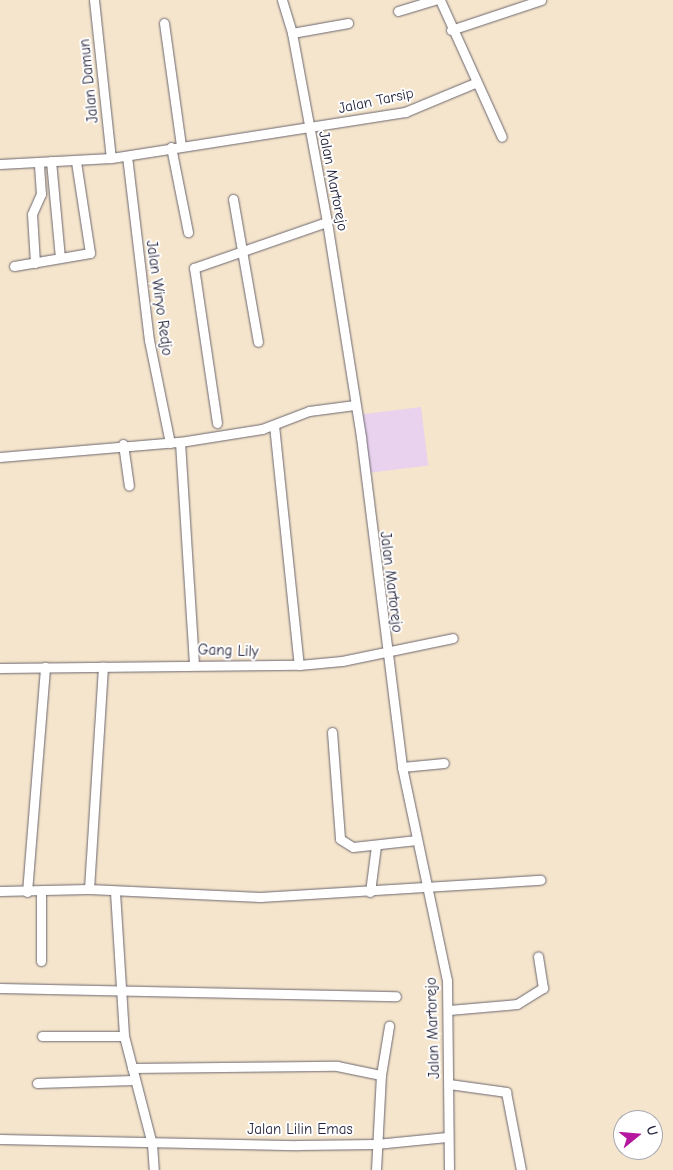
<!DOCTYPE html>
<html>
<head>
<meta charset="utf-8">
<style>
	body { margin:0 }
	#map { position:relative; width:673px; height:1170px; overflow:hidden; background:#f5e5cc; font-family:"Comic Neue",sans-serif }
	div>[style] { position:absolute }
	.built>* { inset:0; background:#e8d2ee; transform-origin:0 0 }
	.roads { filter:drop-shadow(0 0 1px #6c666e) drop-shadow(0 0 1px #6c666e) }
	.street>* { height:9px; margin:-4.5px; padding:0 4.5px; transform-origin:4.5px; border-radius:4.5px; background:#fff }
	span { translate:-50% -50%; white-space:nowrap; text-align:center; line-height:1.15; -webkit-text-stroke:4px #fff; paint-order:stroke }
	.street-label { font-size:15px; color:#22223b }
	.north { position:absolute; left:613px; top:1110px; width:50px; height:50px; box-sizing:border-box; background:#fff; border:1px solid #a7a7b1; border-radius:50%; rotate:73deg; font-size:14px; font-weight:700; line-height:20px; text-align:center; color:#22223b }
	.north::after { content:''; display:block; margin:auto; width:18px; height:22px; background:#b5179e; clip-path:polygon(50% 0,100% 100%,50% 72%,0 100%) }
</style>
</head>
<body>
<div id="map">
	<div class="built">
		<div style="left:421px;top:407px;width:59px;height:59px;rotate:83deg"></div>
	</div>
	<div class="roads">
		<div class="street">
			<div style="left:94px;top:0;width:159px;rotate:83.9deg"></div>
			<div style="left:282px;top:0;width:34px;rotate:73deg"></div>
			<div style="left:292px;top:33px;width:192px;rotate:79.5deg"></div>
			<div style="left:327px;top:222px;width:218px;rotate:81deg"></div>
			<div style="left:361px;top:437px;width:333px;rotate:82.9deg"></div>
			<div style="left:402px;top:767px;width:218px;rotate:78.1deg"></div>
			<div style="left:447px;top:980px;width:190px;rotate:89.4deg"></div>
			<div style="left:440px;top:0;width:150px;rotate:65.7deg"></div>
			<div style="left:398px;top:11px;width:39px;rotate:-17deg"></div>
			<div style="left:164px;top:23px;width:124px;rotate:82.1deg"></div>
			<div style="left:451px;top:30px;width:95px;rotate:-18.4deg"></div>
			<div style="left:292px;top:33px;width:57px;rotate:-10.1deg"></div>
			<div style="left:171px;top:147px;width:87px;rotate:78.7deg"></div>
			<div style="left:127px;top:156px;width:185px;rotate:83.2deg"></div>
			<div style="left:149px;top:340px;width:105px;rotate:78.5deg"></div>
			<div style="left:51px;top:161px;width:97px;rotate:84.7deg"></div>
			<div style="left:0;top:164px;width:111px;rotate:-3.1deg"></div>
			<div style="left:111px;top:158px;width:298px;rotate:-8.9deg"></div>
			<div style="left:405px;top:112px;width:76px;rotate:-22.5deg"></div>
			<div style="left:233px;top:199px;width:145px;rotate:80.1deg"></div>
			<div style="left:35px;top:263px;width:49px;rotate:-93.5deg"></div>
			<div style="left:32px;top:214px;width:22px;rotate:-66deg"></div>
			<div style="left:41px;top:194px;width:31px;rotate:-94deg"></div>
			<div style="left:14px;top:266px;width:77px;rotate:-9.7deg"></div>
			<div style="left:90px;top:253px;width:93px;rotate:-98.7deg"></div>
			<div style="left:217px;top:423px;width:157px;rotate:-98.4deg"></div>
			<div style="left:194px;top:268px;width:141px;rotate:-19.1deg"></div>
			<div style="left:274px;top:425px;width:241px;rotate:84.1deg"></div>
			<div style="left:180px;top:442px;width:221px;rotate:86.4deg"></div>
			<div style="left:123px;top:444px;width:42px;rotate:81.9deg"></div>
			<div style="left:0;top:457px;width:181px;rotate:-4.8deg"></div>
			<div style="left:180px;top:442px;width:83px;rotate:-9deg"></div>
			<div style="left:262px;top:429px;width:50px;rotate:-21deg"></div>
			<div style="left:309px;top:411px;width:46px;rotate:-7.4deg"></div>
			<div style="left:0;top:668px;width:299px;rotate:-0.6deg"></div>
			<div style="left:299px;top:665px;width:43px;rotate:-5.3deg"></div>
			<div style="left:342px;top:661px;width:113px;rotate:-11.7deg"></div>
			<div style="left:332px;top:732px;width:107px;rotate:85.7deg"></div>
			<div style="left:340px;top:839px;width:15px;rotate:32deg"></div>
			<div style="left:353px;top:847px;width:64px;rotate:-6.2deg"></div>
			<div style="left:402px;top:767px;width:42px;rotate:-5.4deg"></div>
			<div style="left:89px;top:889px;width:223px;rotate:-86.4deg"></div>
			<div style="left:0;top:891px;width:89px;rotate:-1.3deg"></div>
			<div style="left:89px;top:889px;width:171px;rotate:2.7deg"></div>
			<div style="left:260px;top:897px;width:281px;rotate:-3.5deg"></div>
			<div style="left:41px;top:891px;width:70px;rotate:90deg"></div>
			<div style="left:27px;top:892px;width:226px;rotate:-85.4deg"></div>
			<div style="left:115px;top:892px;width:144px;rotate:86.4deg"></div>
			<div style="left:124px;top:1036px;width:112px;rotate:75.5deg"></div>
			<div style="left:152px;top:1144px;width:26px;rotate:86deg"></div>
			<div style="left:370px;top:892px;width:46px;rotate:-82.6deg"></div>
			<div style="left:0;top:988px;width:396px;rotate:1.2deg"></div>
			<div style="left:449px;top:1010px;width:68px;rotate:-5deg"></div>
			<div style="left:517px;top:1004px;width:31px;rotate:-32deg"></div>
			<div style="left:543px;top:988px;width:32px;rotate:-99deg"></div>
			<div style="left:42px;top:1036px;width:82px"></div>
			<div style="left:132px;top:1068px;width:205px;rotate:-0.6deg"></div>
			<div style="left:337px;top:1066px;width:45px;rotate:11.6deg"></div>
			<div style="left:37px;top:1083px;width:97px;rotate:-1.8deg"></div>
			<div style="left:449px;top:1084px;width:58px;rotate:8deg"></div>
			<div style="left:506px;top:1092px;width:79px;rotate:79.1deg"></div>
			<div style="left:0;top:1139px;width:298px;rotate:1.2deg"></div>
			<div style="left:298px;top:1145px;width:78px;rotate:-0.7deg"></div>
			<div style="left:376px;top:1144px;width:71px;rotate:-5.6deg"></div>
			<div style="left:376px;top:1170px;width:95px;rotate:-87deg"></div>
			<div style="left:381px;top:1075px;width:50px;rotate:-80.7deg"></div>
		</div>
	</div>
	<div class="street-label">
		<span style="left:89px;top:81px;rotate:-96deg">Jalan Damun</span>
		<span style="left:376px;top:101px;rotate:-12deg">Jalan Tarsip</span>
		<span style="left:333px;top:181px;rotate:79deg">Jalan Martorejo</span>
		<span style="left:159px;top:298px;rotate:82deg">Jalan Wiryo Redjo</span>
		<span style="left:391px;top:582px;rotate:83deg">Jalan Martorejo</span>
		<span style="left:228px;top:651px;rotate:2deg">Gang Lily</span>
		<span style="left:433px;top:1028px;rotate:-92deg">Jalan Martorejo</span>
		<span style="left:300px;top:1130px">Jalan Lilin Emas</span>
	</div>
	<div class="north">U</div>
</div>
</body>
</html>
